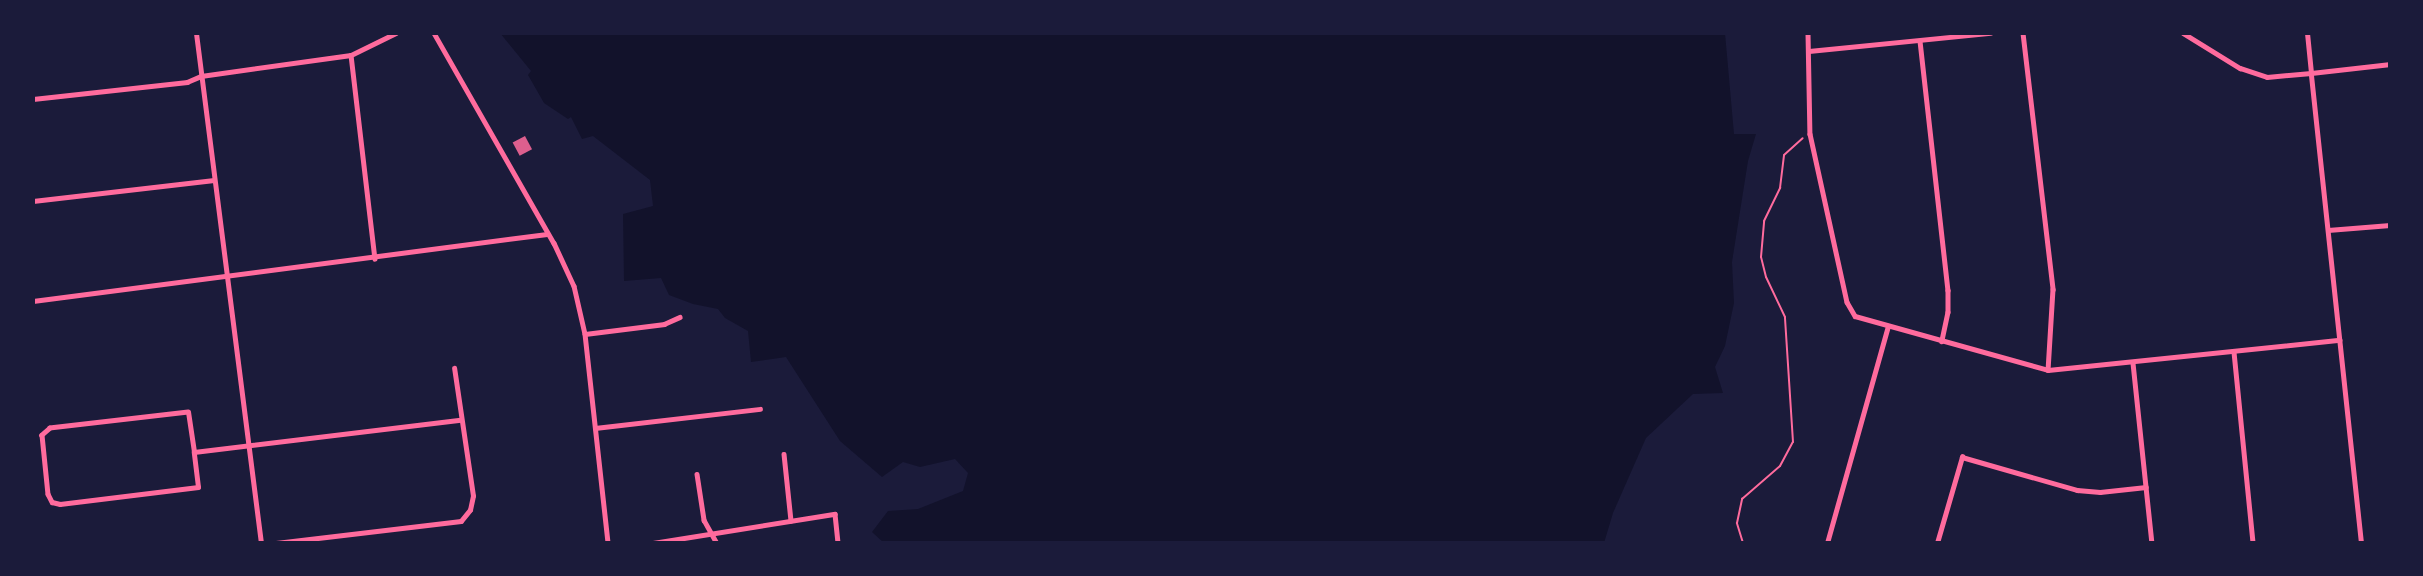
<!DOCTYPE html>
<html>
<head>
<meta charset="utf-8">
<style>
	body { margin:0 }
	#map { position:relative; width:2423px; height:576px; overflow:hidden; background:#1b1b3a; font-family:"IBM Plex Serif",serif }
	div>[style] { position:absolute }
	.water>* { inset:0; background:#12122b }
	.building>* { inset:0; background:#dd5f8e; transform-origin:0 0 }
	.path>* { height:2px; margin:-1px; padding:0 1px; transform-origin:1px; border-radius:1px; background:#ff6b9d }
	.minor>* { height:4.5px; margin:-2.25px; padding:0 2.25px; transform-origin:2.25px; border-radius:2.25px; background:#ff6b9d }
	.tertiary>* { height:5px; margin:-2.5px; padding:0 2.5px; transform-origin:2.5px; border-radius:2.5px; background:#ff6b9d }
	span { translate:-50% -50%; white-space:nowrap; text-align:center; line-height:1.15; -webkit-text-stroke:5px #1b1b3a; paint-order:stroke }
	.frame { position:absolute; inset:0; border:35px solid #1b1b3a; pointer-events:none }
</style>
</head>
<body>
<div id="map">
	<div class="water">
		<div style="clip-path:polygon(500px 33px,1725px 33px,1734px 134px,1756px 134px,1748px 161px,1732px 262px,1734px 303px,1725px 346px,1715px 367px,1723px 393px,1693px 394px,1646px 438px,1613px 513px,1604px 543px,884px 543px,872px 532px,888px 511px,918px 509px,963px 491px,968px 473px,955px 459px,920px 467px,903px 462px,882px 477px,840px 441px,786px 357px,751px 362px,748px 331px,725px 318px,718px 309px,693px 304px,669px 295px,661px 278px,624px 281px,623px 214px,653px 206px,650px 180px,593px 136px,582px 139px,571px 117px,568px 119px,544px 103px,528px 75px,531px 71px)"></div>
	</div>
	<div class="building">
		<div style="left:525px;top:136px;width:15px;height:14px;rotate:62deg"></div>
	</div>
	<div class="path">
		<div style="left:1743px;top:543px;width:21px;rotate:-107deg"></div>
		<div style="left:1737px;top:523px;width:25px;rotate:-78deg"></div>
		<div style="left:1742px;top:499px;width:50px;rotate:-41deg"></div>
		<div style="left:1780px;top:466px;width:27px;rotate:-62deg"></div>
		<div style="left:1793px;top:442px;width:125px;rotate:-93.7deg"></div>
		<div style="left:1785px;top:317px;width:44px;rotate:-115.4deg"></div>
		<div style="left:1766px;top:277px;width:21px;rotate:-104deg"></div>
		<div style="left:1761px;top:257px;width:36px;rotate:-85deg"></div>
		<div style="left:1764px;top:221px;width:37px;rotate:-64deg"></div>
		<div style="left:1780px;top:188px;width:33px;rotate:-83deg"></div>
		<div style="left:1784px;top:155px;width:25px;rotate:-42deg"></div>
	</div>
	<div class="minor">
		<div style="left:434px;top:33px;width:242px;rotate:60.3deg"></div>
		<div style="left:554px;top:243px;width:47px;rotate:65.1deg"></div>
		<div style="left:574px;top:286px;width:49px;rotate:77.1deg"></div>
		<div style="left:585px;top:334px;width:210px;rotate:83.7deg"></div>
		<div style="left:1808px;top:33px;width:101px;rotate:88.9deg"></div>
		<div style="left:1810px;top:134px;width:172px;rotate:77.6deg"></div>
		<div style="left:1847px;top:302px;width:16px;rotate:60deg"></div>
		<div style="left:1855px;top:316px;width:200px;rotate:15.6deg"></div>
		<div style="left:2048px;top:370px;width:293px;rotate:-5.9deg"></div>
		<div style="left:2023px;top:33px;width:258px;rotate:83.3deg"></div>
		<div style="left:2053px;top:289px;width:81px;rotate:93.5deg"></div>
		<div style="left:2183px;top:33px;width:67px;rotate:31.6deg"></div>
		<div style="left:2240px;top:68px;width:28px;rotate:18deg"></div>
		<div style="left:2267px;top:77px;width:44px;rotate:-5.2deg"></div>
		<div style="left:2311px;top:73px;width:40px;rotate:-95.7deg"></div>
		<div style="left:1920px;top:41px;width:251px;rotate:83.6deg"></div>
		<div style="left:1948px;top:290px;width:22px;rotate:90deg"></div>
		<div style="left:1948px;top:312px;width:30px;rotate:102deg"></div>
		<div style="left:1809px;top:51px;width:182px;rotate:-5.7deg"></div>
		<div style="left:351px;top:55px;width:205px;rotate:83.3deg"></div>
		<div style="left:33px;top:99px;width:155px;rotate:-6.3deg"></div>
		<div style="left:187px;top:82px;width:15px;rotate:-23deg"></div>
		<div style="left:201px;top:76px;width:151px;rotate:-8deg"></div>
		<div style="left:351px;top:55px;width:50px;rotate:-26.1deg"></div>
		<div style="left:33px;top:201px;width:182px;rotate:-6.6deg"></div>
		<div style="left:2328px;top:230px;width:62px;rotate:-4.6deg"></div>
		<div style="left:33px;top:301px;width:518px;rotate:-7.43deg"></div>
		<div style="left:585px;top:334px;width:80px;rotate:-7.2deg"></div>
		<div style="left:664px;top:324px;width:17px;rotate:-24deg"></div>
		<div style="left:2234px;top:352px;width:192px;rotate:84.3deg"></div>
		<div style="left:2133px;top:363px;width:181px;rotate:84deg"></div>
		<div style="left:595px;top:428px;width:166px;rotate:-6.6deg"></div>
		<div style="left:194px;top:452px;width:40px;rotate:-98.5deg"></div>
		<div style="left:188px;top:412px;width:139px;rotate:173.4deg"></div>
		<div style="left:50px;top:428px;width:11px;rotate:139deg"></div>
		<div style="left:42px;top:435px;width:59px;rotate:84.2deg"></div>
		<div style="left:48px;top:494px;width:9px;rotate:63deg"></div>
		<div style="left:52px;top:502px;width:8px;rotate:14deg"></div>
		<div style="left:60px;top:504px;width:139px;rotate:-7deg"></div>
		<div style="left:198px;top:487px;width:35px;rotate:-97deg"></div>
		<div style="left:194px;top:452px;width:268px;rotate:-6.9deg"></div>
		<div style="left:784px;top:454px;width:67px;rotate:84deg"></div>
		<div style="left:697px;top:474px;width:47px;rotate:81.3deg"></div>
		<div style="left:704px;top:520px;width:26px;rotate:61deg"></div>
		<div style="left:276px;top:543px;width:186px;rotate:-6.8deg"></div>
		<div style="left:461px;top:521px;width:14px;rotate:-51deg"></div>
		<div style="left:470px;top:510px;width:14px;rotate:-78deg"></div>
		<div style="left:473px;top:496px;width:129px;rotate:-98.4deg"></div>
		<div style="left:653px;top:543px;width:184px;rotate:-9.1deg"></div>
		<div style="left:835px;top:514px;width:29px;rotate:84deg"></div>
		<div style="left:1827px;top:543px;width:225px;rotate:-74.3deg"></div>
		<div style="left:1937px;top:543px;width:90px;rotate:-73.8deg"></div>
		<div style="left:1962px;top:457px;width:120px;rotate:16deg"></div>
		<div style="left:2077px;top:490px;width:23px;rotate:5deg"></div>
		<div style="left:2100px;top:492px;width:46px;rotate:-6.2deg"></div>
	</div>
	<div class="tertiary">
		<div style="left:196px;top:33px;width:514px;rotate:82.74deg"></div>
		<div style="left:2361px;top:543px;width:473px;rotate:-96.1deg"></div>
		<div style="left:2311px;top:73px;width:80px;rotate:-6.5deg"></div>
	</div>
	<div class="frame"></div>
</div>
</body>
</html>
